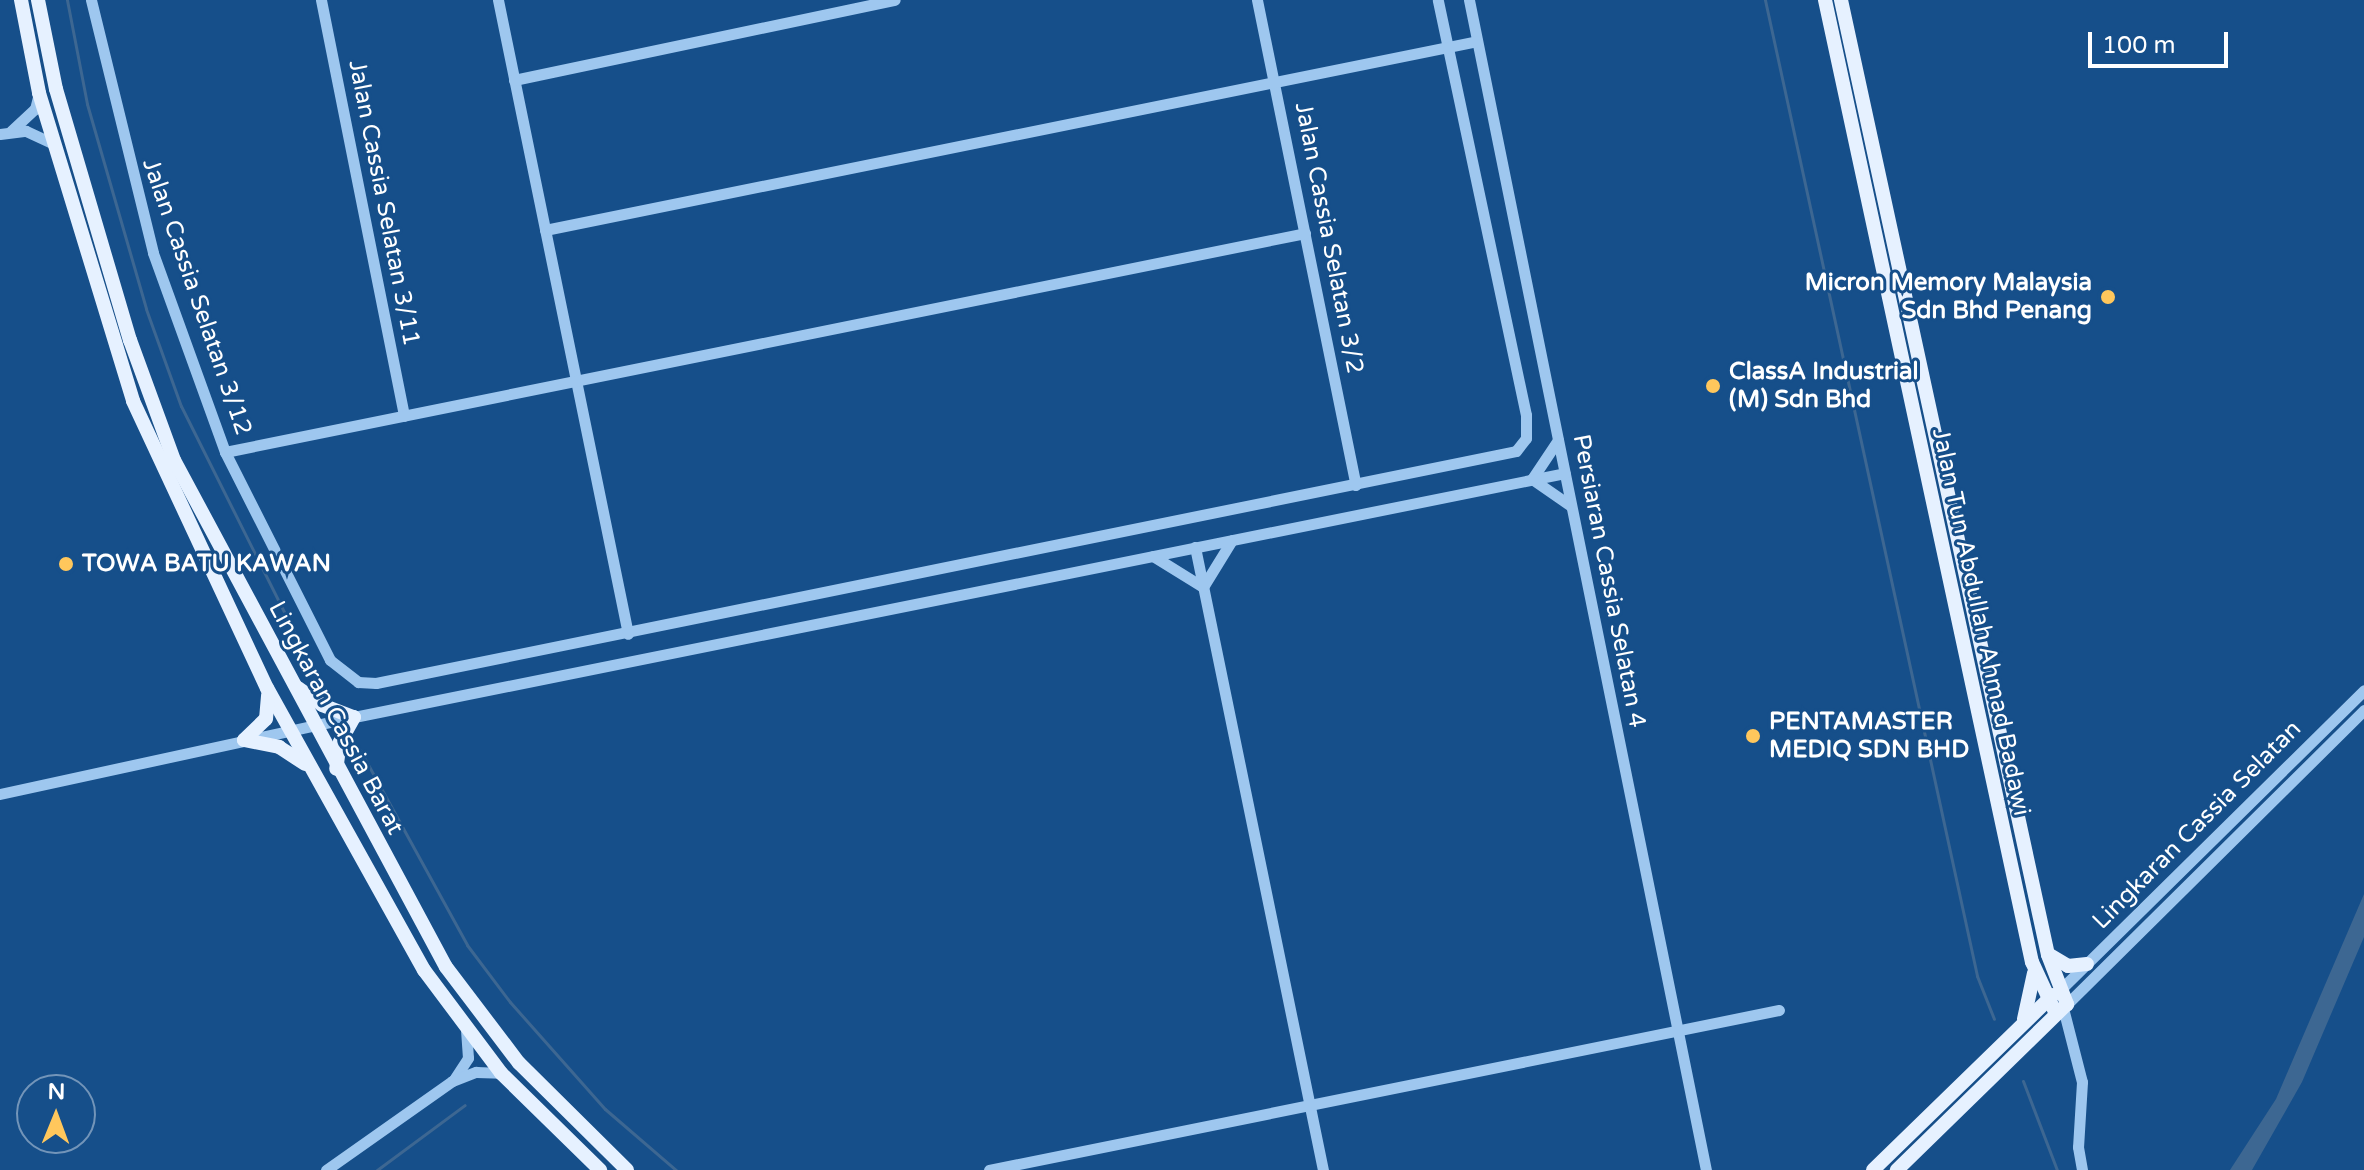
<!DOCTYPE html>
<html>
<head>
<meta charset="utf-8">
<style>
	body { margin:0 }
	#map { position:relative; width:2364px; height:1170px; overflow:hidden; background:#164f8a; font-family:"Varela Round",sans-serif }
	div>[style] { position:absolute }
	.water>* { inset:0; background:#3d6792 }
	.stream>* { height:3px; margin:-1.5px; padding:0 1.5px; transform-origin:1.5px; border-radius:1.5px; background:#3d6792 }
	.minor>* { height:11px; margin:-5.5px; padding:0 5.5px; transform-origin:5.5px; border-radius:5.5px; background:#9ec7ef }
	.major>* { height:14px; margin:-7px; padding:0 7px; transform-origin:7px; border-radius:7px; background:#e6f1ff }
	.dots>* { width:22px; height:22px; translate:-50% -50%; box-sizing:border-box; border:4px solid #164f8a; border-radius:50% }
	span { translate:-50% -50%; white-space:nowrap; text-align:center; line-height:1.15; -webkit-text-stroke:6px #164f8a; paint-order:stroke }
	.street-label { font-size:24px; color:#fff }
	.poi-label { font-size:24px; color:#fff; font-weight:700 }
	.right { translate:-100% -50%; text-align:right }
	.left { translate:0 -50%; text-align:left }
	.north { position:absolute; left:16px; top:1074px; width:80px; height:80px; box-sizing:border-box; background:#164f8a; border:2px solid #7395b9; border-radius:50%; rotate:1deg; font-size:22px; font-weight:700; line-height:32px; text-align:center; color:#fff }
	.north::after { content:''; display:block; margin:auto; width:28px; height:36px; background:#ffc75c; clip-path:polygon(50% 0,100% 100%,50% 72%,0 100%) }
	.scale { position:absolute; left:2088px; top:32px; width:140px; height:36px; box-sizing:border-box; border:4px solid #fff; border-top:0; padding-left:10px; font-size:24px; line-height:28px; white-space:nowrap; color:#fff; -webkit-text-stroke:6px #164f8a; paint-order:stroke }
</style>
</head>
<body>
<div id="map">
	<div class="water">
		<div style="clip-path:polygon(2364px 894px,2364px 937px,2302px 1082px,2252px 1170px,2230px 1170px,2276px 1099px)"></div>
	</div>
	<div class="stream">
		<div style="left:67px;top:0;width:106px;rotate:79.1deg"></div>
		<div style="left:87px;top:104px;width:213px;rotate:73.9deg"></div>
		<div style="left:146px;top:309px;width:103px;rotate:70.2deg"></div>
		<div style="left:181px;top:406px;width:323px;rotate:63.4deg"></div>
		<div style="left:1765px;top:0;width:999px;rotate:77.74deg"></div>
		<div style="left:1977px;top:976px;width:46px;rotate:68.4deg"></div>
		<div style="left:360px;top:750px;width:222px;rotate:61.2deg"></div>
		<div style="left:467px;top:945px;width:71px;rotate:53deg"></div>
		<div style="left:510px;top:1002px;width:143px;rotate:48.4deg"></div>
		<div style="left:605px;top:1109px;width:94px;rotate:40.7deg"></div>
		<div style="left:2023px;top:1081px;width:95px;rotate:69.1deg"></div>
		<div style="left:377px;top:1170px;width:109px;rotate:-36.5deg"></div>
	</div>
	<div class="minor">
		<div style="left:91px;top:0;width:260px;rotate:76.2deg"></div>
		<div style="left:153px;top:253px;width:212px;rotate:70.1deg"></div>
		<div style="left:225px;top:452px;width:233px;rotate:63.2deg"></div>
		<div style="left:330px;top:660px;width:36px;rotate:38deg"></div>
		<div style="left:358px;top:682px;width:18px;rotate:3deg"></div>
		<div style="left:376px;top:683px;width:1163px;rotate:-11.5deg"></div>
		<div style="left:1516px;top:451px;width:16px;rotate:-52deg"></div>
		<div style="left:1526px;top:438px;width:23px;rotate:-90deg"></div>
		<div style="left:1526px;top:415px;width:424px;rotate:-102deg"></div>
		<div style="left:321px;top:0;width:424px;rotate:78.7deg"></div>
		<div style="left:498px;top:0;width:647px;rotate:78.41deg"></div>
		<div style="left:1257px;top:0;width:495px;rotate:78.5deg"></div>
		<div style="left:1469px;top:0;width:1194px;rotate:78.55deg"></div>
		<div style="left:514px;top:80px;width:389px;rotate:-11.9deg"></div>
		<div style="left:11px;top:131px;width:33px;rotate:-43deg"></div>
		<div style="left:35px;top:109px;width:16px;rotate:-76deg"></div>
		<div style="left:0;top:134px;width:26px;rotate:-7deg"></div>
		<div style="left:26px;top:131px;width:31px;rotate:25deg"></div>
		<div style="left:545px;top:230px;width:951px;rotate:-11.46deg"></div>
		<div style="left:1558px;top:440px;width:47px;rotate:123.7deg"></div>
		<div style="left:1532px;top:479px;width:47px;rotate:34.7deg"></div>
		<div style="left:225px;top:452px;width:1102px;rotate:-11.46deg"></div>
		<div style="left:1195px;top:547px;width:636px;rotate:78.39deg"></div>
		<div style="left:1153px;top:556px;width:59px;rotate:31.8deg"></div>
		<div style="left:1203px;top:587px;width:55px;rotate:-58.3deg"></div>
		<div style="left:0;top:794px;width:362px;rotate:-12.3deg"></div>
		<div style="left:354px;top:717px;width:1235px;rotate:-11.39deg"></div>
		<div style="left:2060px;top:990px;width:427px;rotate:-44.6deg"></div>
		<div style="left:2067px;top:1004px;width:418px;rotate:-44.7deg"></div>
		<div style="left:2063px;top:1008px;width:76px;rotate:75.6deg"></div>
		<div style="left:2082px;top:1082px;width:65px;rotate:93.5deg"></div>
		<div style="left:2078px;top:1147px;width:23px;rotate:80deg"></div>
		<div style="left:455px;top:1078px;width:24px;rotate:-57deg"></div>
		<div style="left:468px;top:1058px;width:28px;rotate:-94deg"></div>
		<div style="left:326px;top:1170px;width:154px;rotate:-35.2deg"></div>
		<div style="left:452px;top:1081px;width:26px;rotate:-21deg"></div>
		<div style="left:476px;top:1072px;width:25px;rotate:2deg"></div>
		<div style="left:989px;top:1170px;width:806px;rotate:-11.45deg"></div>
	</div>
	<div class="major">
		<div style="left:21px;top:0;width:95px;rotate:79deg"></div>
		<div style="left:39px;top:93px;width:322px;rotate:73deg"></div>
		<div style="left:133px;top:401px;width:317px;rotate:65deg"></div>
		<div style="left:267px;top:688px;width:323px;rotate:60.9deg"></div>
		<div style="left:424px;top:970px;width:129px;rotate:53.2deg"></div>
		<div style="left:501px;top:1073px;width:139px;rotate:44.4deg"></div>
		<div style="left:38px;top:0;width:91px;rotate:78.6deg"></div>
		<div style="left:56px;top:89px;width:262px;rotate:73.6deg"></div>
		<div style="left:130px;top:340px;width:128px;rotate:69.9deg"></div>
		<div style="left:174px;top:460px;width:575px;rotate:61.79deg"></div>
		<div style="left:446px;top:967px;width:121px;rotate:52.8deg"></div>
		<div style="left:519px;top:1063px;width:152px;rotate:44.7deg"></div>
		<div style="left:1825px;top:0;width:984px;rotate:77.86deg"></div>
		<div style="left:2032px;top:962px;width:57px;rotate:65.2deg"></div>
		<div style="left:1841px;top:0;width:977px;rotate:77.77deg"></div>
		<div style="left:2048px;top:955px;width:53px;rotate:68.8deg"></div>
		<div style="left:2067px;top:1004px;width:238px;rotate:135.7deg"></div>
		<div style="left:298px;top:688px;width:29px;rotate:35deg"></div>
		<div style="left:322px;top:705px;width:34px;rotate:21deg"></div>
		<div style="left:354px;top:717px;width:29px;rotate:119deg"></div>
		<div style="left:340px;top:742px;width:27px;rotate:98deg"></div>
		<div style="left:244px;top:740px;width:36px;rotate:11deg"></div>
		<div style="left:279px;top:747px;width:31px;rotate:33deg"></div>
		<div style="left:244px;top:740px;width:30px;rotate:-44deg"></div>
		<div style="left:266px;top:719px;width:24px;rotate:-85deg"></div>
		<div style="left:2048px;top:954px;width:23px;rotate:31deg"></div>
		<div style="left:2068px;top:966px;width:19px;rotate:-6deg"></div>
		<div style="left:2024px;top:1019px;width:47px;rotate:-77.7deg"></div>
		<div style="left:1873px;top:1170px;width:251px;rotate:-44.2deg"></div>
	</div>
	<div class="dots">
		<div style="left:2108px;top:297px;background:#ffc75c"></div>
		<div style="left:1713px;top:386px;background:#ffc75c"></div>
		<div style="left:66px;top:564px;background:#ffc75c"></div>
		<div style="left:1753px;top:736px;background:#ffc75c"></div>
	</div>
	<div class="street-label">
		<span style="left:384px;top:203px;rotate:79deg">Jalan Cassia Selatan 3/11</span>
		<span style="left:1329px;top:238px;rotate:79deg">Jalan Cassia Selatan 3/2</span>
		<span style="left:197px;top:297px;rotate:71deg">Jalan Cassia Selatan 3/12</span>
		<span style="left:1609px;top:581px;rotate:79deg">Persiaran Cassia Selatan 4</span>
		<span style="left:1981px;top:622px;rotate:78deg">Jalan Tun Abdullah Ahmad Badawi</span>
		<span style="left:336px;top:718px;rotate:62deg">Lingkaran Cassia Barat</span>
		<span style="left:2197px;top:825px;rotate:-45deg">Lingkaran Cassia Selatan</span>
	</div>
	<div class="poi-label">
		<span class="right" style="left:2092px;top:297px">Micron Memory Malaysia<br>Sdn Bhd Penang</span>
		<span class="left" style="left:1729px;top:386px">ClassA Industrial<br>(M) Sdn Bhd</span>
		<span class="left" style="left:82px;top:564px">TOWA BATU KAWAN</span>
		<span class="left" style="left:1769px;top:736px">PENTAMASTER<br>MEDIQ SDN BHD</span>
	</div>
	<div class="north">N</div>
	<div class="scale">100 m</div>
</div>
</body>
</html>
